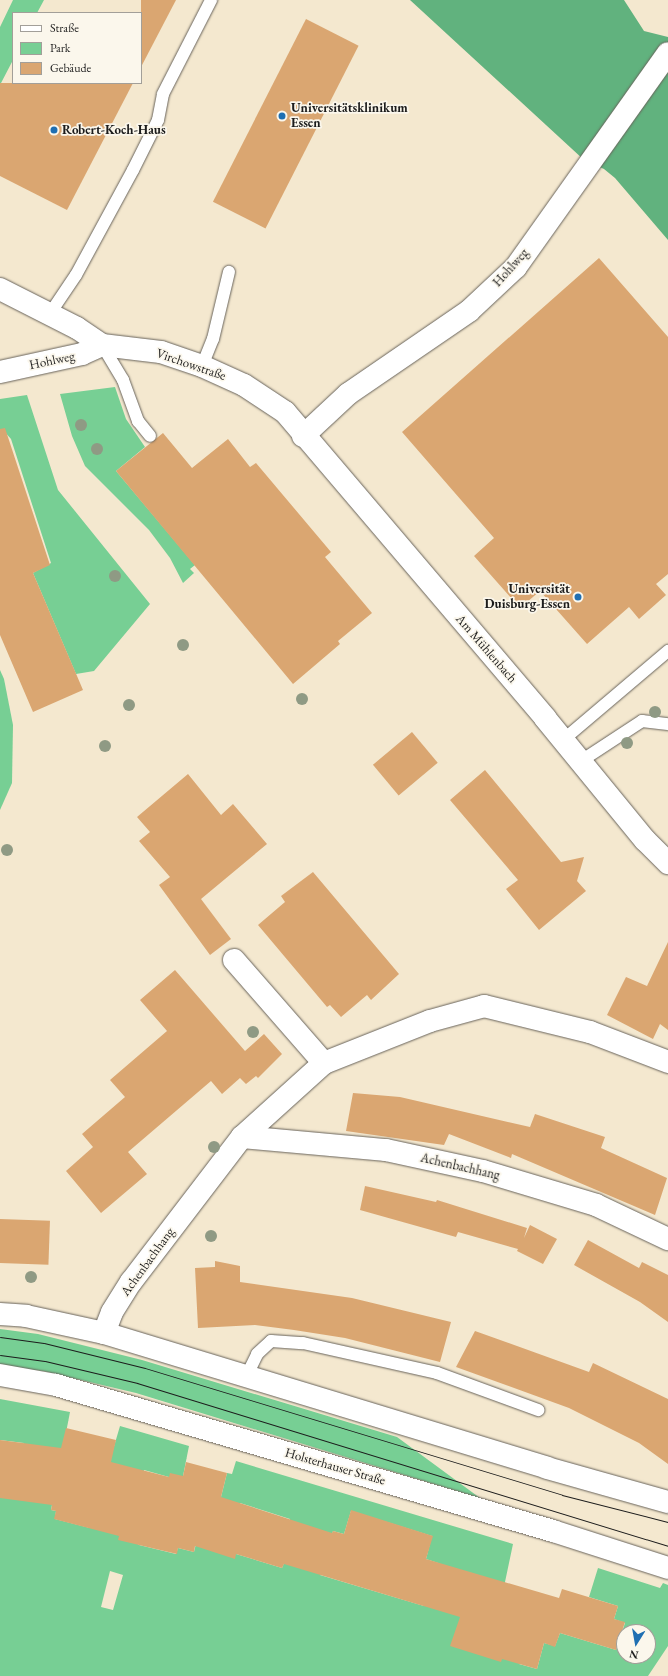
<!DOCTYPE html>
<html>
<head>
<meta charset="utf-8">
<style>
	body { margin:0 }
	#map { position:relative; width:668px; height:1676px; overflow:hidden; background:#f4e8cf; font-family:"EB Garamond",serif }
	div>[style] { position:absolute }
	.green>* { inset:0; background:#77cf94 }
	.forest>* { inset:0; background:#61b27e }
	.building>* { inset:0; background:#daa671; transform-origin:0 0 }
	.roads { filter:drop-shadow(0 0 1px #68635b) drop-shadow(0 0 1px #68635b) }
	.lane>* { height:12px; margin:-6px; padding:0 6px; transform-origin:6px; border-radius:6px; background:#fff }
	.street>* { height:22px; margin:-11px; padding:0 11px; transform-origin:11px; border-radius:11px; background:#fff }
	.secondary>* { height:22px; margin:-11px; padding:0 11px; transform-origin:11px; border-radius:11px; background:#fff }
	.tram>* { height:1px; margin:-0.5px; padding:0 0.5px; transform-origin:0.5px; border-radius:0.5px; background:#1c1c1c }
	.trees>* { width:12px; height:12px; margin:-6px; border-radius:50%; background:#8f9a84 }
	.dots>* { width:11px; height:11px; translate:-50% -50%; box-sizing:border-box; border:2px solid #fbf7ec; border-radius:50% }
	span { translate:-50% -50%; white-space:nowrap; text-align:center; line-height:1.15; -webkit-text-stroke:3.5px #fbf7ec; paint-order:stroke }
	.poi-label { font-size:13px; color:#1c1c1c; font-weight:700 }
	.left { translate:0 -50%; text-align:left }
	.right { translate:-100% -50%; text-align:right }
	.street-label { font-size:13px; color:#1c1c1c }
	.legend { position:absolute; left:12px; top:12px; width:130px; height:72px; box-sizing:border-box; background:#fbf7ec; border:1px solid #a29f99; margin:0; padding:5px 7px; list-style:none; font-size:12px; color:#1c1c1c }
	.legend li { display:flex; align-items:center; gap:8px; height:20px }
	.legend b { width:20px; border:1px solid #a29f99 }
	.north { position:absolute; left:616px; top:1624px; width:40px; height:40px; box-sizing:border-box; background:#fbf7ec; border:1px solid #a29f99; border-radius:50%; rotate:191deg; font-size:11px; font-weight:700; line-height:16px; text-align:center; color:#1c1c1c }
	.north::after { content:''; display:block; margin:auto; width:14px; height:18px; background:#1f6fb2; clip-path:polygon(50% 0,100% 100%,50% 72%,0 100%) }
</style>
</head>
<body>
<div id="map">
	<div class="green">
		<div style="clip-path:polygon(13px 0,44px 0,37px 13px,13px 13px,13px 60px,0 85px,0 27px)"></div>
		<div style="clip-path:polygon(115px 387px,126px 419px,145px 447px,116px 471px,195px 565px,190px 569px,194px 573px,183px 583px,170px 558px,149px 530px,85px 466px,72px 436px,60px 394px)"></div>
		<div style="clip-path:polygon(27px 395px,58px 490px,150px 604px,94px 671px,76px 674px,33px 573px,51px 563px,11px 439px,3px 430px,0 430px,0 399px)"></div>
		<div style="clip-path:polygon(0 670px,4px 679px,13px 725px,12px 783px,0 810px)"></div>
		<div style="clip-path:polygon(0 1329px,38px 1334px,142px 1360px,397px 1437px,480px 1498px,136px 1393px,43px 1371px,0 1367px)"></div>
		<div style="clip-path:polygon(evenodd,0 1399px,70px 1412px,51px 1510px,56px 1511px,55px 1519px,90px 1528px,120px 1426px,189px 1446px,183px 1476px,169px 1477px,144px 1470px,128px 1535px,139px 1545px,176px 1554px,178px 1548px,194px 1552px,207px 1498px,220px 1501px,227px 1473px,232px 1474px,236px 1461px,513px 1544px,505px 1582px,519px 1664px,537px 1669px,544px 1643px,555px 1646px,560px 1633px,616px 1650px,625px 1623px,614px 1619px,618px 1606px,589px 1597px,598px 1568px,660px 1588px,663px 1583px,668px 1585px,668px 1646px,648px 1676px,0 1676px,0 1498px,24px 1443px,0 1440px,0 1399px,240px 1503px,290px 1519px,286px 1538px,293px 1542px,282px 1568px,236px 1554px,240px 1503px,0 1399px,351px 1511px,432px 1536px,426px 1559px,438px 1563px,424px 1606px,320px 1575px,333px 1531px,344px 1534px,351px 1511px,0 1399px,110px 1571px,123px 1575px,113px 1610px,101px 1607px,110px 1571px,0 1399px,624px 1632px,648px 1632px,648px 1656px,624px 1656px,624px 1632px)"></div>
	</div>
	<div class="forest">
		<div style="clip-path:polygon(410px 0,624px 0,644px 31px,668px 37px,668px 240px,615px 178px,604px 169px,584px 160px)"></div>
	</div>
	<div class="building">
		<div style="clip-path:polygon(141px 0,176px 0,141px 67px)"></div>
		<div style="left:306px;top:19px;width:59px;height:205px;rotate:27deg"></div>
		<div style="clip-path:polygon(0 83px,133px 83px,67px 210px,0 176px)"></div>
		<div style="clip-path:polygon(599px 258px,668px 337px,668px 574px,656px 584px,666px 595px,639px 619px,629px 607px,587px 644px,540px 591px,520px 608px,474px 556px,494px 538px,402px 432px)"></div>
		<div style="clip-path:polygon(5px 428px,50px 565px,33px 573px,83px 690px,33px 712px,0 635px,0 429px)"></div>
		<div style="clip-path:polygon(163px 433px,192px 468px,228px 439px,250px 467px,256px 463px,331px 552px,325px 557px,372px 613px,338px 641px,340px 644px,293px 684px,116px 471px)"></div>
		<div style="left:412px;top:732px;width:40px;height:51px;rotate:50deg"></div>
		<div style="clip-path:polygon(485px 770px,561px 862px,584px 857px,577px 881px,586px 891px,539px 930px,506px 889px,518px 880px,450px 800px)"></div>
		<div style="clip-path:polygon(188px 774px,221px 815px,233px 804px,267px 844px,201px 899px,231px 939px,210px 955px,159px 885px,170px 877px,139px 841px,150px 832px,137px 817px)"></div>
		<div style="clip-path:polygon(313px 872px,399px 974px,371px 1000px,367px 995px,341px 1017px,330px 1005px,327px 1007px,258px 925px,285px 902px,281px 896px)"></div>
		<div style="clip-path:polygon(668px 942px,668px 1030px,660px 1024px,653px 1039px,607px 1015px,626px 977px,647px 986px)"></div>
		<div style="clip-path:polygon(175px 970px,245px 1051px,264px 1034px,282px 1054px,258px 1078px,256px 1076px,246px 1084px,240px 1078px,222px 1094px,211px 1081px,128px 1152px,147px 1174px,101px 1213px,66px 1171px,93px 1147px,82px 1134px,125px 1097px,110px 1080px,167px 1031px,140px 1000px)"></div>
		<div style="clip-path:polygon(353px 1093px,400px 1097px,530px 1127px,535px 1114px,605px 1137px,601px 1148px,667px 1178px,655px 1215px,512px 1154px,511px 1158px,449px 1134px,444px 1145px,346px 1131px)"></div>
		<div style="clip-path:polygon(365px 1186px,436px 1202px,437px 1200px,527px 1228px,524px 1238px,530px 1225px,557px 1239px,543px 1264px,517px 1251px,518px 1249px,458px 1232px,456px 1237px,360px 1210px)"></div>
		<div style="left:0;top:1219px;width:50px;height:44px;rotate:2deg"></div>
		<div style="clip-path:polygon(588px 1240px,639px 1268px,642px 1262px,668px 1275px,668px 1322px,640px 1302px,574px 1265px)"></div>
		<div style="clip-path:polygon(215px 1261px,240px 1266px,240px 1282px,352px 1298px,451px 1322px,440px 1362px,345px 1338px,294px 1330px,255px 1325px,198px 1328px,195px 1268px,215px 1267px)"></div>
		<div style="clip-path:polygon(475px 1331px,589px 1372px,593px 1363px,668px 1399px,668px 1464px,639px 1443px,569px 1408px,456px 1367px)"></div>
		<div style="clip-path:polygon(66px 1428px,116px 1440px,111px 1462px,169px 1477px,170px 1473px,183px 1476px,186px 1462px,227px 1473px,221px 1497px,332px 1533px,333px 1531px,344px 1534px,351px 1510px,433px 1536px,426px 1559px,559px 1598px,562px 1589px,618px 1606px,614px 1619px,625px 1622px,616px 1650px,560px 1633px,555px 1647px,544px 1643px,537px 1669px,502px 1659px,501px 1662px,450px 1646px,460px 1617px,284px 1564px,282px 1568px,236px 1554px,235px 1559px,195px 1546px,194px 1552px,178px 1548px,177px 1554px,118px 1540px,119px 1536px,54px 1519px,56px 1511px,51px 1510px,52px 1505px,0 1498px,0 1440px,61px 1448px)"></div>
	</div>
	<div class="roads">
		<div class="lane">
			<div style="left:49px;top:315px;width:48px;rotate:-56deg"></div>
			<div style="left:76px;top:275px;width:119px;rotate:-61.5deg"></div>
			<div style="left:133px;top:170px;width:56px;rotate:-63.4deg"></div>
			<div style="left:158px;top:120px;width:26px;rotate:-79deg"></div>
			<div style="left:163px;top:94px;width:106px;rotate:-62.9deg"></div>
			<div style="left:102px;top:345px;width:41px;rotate:59deg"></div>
			<div style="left:123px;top:380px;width:44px;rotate:69.9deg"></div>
			<div style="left:138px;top:421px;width:19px;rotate:51deg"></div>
			<div style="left:202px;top:366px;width:29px;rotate:-68deg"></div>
			<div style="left:213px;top:339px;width:69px;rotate:-76.6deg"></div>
			<div style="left:563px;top:740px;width:138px;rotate:-40.3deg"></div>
			<div style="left:581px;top:761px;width:73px;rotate:-33.3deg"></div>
			<div style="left:642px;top:721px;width:26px;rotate:7deg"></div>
			<div style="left:246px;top:1377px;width:25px;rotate:-64deg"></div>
			<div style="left:257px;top:1354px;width:19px;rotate:-43deg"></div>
			<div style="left:271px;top:1341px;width:32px;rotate:4deg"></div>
			<div style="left:303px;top:1343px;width:137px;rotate:12.6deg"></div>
			<div style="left:437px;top:1373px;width:108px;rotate:20.1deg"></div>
		</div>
		<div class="street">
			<div style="left:0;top:289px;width:86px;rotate:26.9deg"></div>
			<div style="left:77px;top:328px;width:30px;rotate:34deg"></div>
			<div style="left:102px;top:345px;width:59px;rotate:6.8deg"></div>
			<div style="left:161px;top:352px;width:43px;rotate:18.9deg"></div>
			<div style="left:202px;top:366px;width:46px;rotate:24.3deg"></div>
			<div style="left:244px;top:385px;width:49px;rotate:33.4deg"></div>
			<div style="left:285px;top:412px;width:402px;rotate:49.6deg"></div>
			<div style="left:545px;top:718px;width:158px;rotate:50.7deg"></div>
			<div style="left:645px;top:840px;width:33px;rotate:45deg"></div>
			<div style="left:0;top:372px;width:84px;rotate:-12.4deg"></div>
			<div style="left:82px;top:354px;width:22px;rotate:-24deg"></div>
			<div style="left:303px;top:436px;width:62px;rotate:-43deg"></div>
			<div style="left:348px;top:394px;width:147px;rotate:-34.4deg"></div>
			<div style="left:469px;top:311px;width:64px;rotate:-43.1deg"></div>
			<div style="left:516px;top:267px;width:262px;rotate:-54.6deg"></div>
			<div style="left:234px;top:960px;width:137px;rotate:48.9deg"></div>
			<div style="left:242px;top:1137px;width:110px;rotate:-42.1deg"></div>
			<div style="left:324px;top:1063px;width:114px;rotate:-21.6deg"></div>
			<div style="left:430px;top:1021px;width:56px;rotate:-15.5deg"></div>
			<div style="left:484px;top:1006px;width:109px;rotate:13.8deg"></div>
			<div style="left:590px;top:1032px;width:84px;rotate:21deg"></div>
			<div style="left:104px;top:1333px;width:22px;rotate:-69deg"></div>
			<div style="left:112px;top:1312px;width:36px;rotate:-58deg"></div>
			<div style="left:131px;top:1282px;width:183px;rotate:-52.6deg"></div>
			<div style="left:242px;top:1137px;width:145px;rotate:5.2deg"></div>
			<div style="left:386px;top:1150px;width:99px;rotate:12.2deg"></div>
			<div style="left:483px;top:1171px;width:118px;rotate:16.7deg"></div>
			<div style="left:596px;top:1205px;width:80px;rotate:25.3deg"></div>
		</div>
		<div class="secondary">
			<div style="left:0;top:1314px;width:26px;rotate:4deg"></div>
			<div style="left:26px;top:1316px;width:80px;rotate:12.3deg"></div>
			<div style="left:104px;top:1333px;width:463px;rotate:16.9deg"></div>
			<div style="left:547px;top:1468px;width:126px;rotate:15.7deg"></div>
			<div style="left:0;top:1375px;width:57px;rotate:10.1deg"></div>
			<div style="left:56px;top:1385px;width:518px;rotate:16.37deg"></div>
			<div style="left:553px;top:1531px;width:121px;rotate:17.8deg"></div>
		</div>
	</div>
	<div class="tram">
		<div style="left:0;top:1337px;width:44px;rotate:7.8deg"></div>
		<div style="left:44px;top:1343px;width:104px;rotate:13.9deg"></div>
		<div style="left:145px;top:1368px;width:436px;rotate:16.9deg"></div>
		<div style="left:562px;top:1495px;width:109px;rotate:14.3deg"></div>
		<div style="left:0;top:1355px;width:45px;rotate:7.6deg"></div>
		<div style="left:45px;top:1361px;width:95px;rotate:13.4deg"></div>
		<div style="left:137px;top:1383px;width:555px;rotate:17.06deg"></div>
	</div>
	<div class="trees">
		<div style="left:81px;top:425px"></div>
		<div style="left:97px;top:449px"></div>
		<div style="left:115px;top:576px"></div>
		<div style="left:183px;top:645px"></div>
		<div style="left:302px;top:699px"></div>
		<div style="left:129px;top:705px"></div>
		<div style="left:655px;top:712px"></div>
		<div style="left:627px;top:743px"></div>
		<div style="left:105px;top:746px"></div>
		<div style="left:7px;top:850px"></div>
		<div style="left:253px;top:1032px"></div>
		<div style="left:214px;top:1147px"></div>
		<div style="left:211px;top:1236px"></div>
		<div style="left:31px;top:1277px"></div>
	</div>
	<div class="dots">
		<div style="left:282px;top:116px;background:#1f6fb2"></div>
		<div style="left:54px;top:130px;background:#1f6fb2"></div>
		<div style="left:578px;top:597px;background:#1f6fb2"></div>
	</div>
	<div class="poi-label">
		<span class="left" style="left:291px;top:116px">Universitätsklinikum<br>Essen</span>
		<span class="left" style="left:62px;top:130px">Robert-Koch-Haus</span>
		<span class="right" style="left:570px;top:597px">Universität<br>Duisburg-Essen</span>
	</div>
	<div class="street-label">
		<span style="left:511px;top:268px;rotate:-48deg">Hohlweg</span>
		<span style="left:52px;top:361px;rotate:-12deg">Hohlweg</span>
		<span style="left:191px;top:365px;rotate:19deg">Virchowstraße</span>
		<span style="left:486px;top:649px;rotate:49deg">Am Mühlenbach</span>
		<span style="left:460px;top:1167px;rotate:13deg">Achenbachhang</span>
		<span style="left:148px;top:1262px;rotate:-54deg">Achenbachhang</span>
		<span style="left:335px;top:1467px;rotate:16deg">Holsterhauser Straße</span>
	</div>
	<ul class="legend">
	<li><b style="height:5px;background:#fff"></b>Straße</li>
	<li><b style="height:11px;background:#77cf94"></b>Park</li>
	<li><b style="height:11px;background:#daa671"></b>Gebäude</li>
	</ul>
	<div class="north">N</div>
</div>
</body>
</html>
